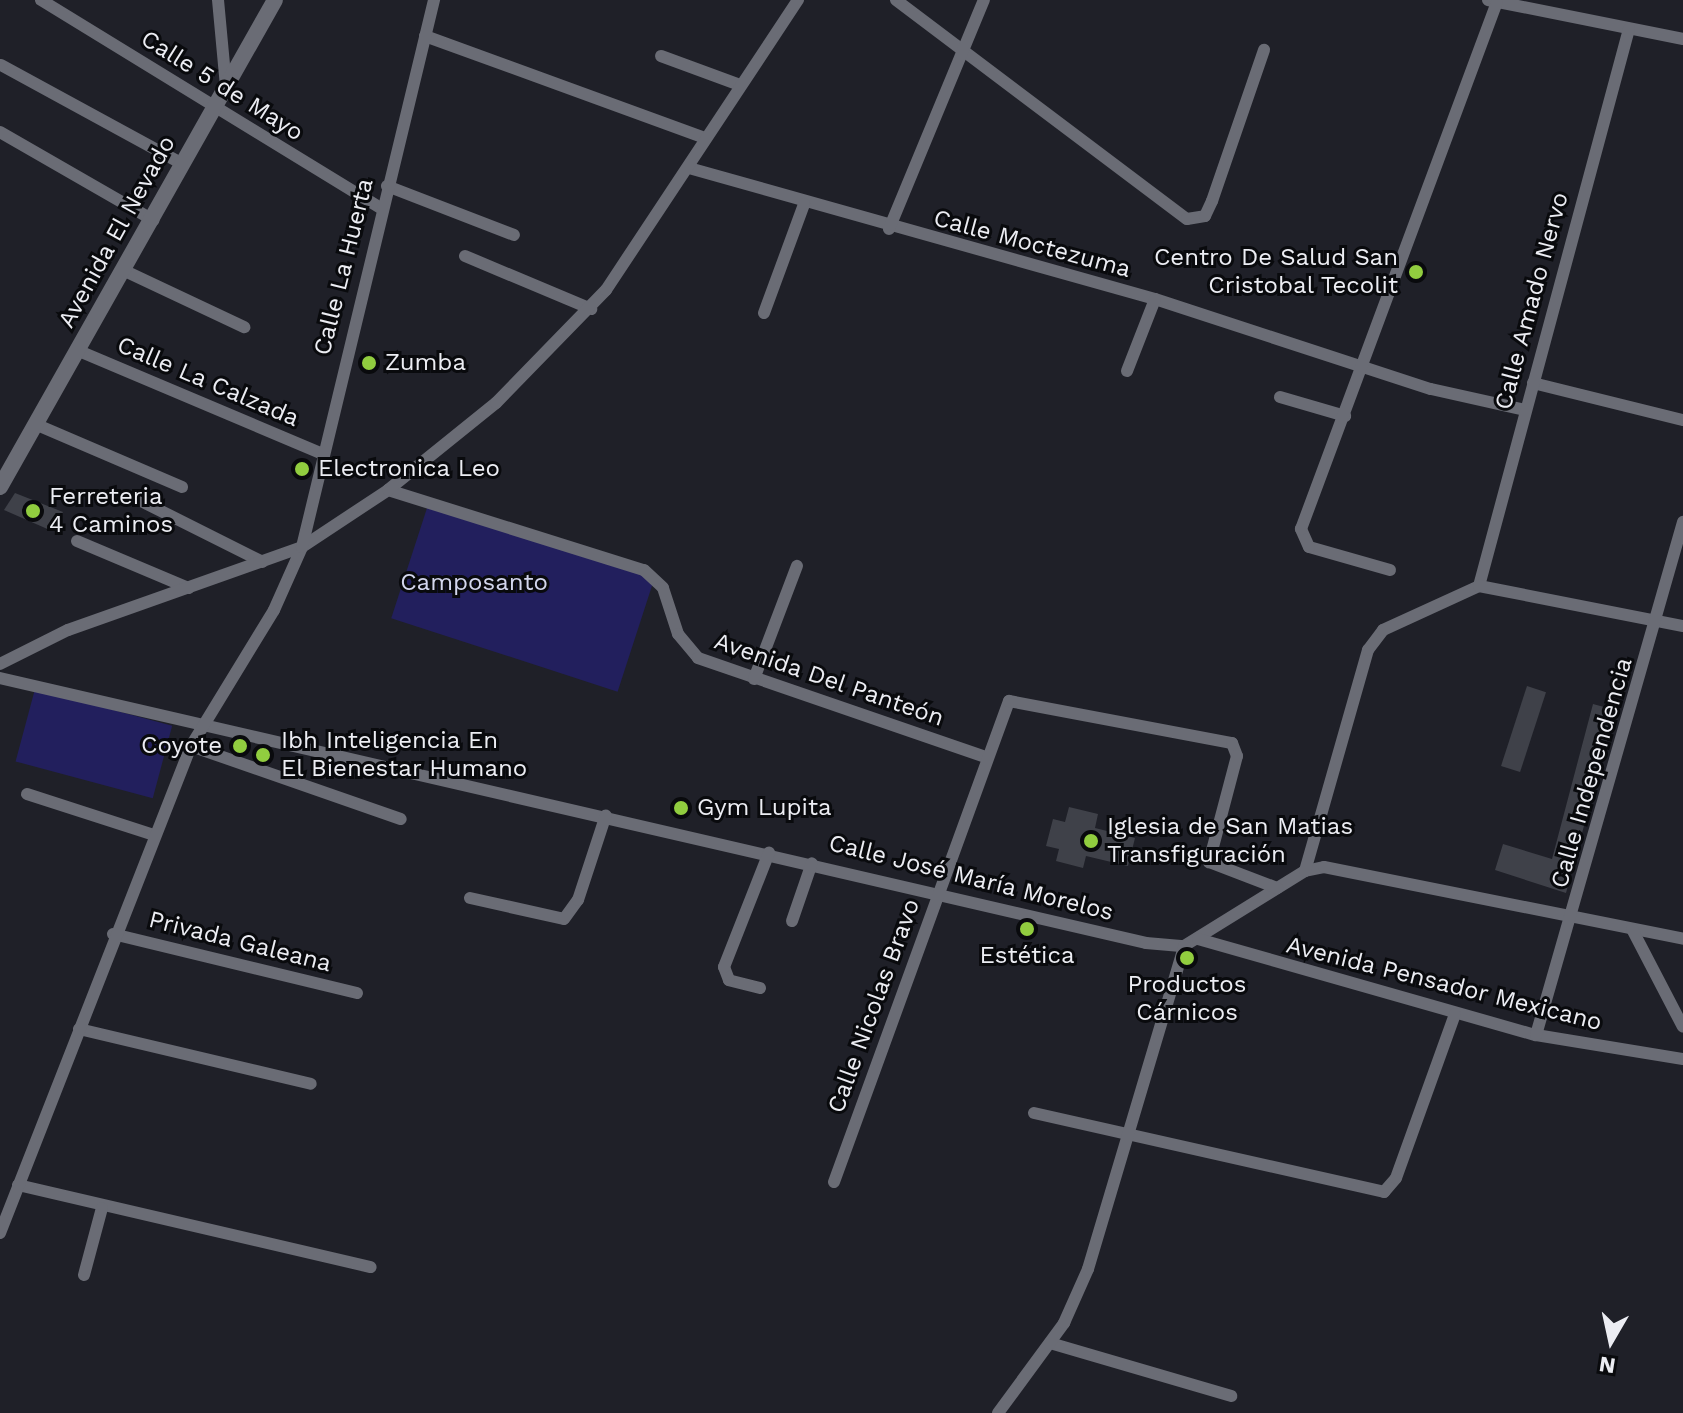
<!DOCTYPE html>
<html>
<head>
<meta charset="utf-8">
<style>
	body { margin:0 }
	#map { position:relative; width:1683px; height:1413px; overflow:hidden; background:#1f2028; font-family:"Work Sans",sans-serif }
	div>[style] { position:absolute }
	.green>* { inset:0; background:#221f5d; transform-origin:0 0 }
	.building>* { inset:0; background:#3f4149; transform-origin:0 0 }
	.minor>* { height:12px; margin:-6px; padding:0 6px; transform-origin:6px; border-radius:6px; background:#6a6c75 }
	.tertiary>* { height:16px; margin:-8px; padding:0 8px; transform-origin:8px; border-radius:8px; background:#6a6c75 }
	.dots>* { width:22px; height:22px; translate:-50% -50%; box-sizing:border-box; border:4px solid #090a0d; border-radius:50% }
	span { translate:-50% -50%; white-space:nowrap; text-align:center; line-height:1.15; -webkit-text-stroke:6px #090a0d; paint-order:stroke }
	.street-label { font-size:24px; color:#ecedf3 }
	.poi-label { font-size:24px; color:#ecedf3 }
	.right { translate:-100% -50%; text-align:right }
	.left { translate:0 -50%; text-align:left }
	.park-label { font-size:24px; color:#d3d6ed }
	.north { position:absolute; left:1571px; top:1301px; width:80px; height:80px; -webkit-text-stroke:6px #090a0d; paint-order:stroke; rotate:189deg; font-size:22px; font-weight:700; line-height:32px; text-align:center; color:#ecedf3 }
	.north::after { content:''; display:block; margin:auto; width:28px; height:36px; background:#ecedf3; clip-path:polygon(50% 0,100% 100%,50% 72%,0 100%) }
</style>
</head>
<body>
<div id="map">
	<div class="green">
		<div style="left:428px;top:505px;width:238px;height:119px;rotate:18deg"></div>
		<div style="left:35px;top:689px;width:142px;height:75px;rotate:15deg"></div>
	</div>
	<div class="building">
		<div style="clip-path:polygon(15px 493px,63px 512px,52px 531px,4px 510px)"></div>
		<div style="left:1527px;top:686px;width:20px;height:84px;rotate:18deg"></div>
		<div style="clip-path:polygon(1593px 704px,1615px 710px,1566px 893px,1495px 870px,1503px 844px,1552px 859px)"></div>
		<div style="clip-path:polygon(1069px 807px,1098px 814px,1095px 828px,1135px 838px,1128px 866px,1086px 856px,1083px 868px,1056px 861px,1059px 849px,1046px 846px,1053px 819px,1065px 822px)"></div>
	</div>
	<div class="minor">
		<div style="left:41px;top:0;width:399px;rotate:31.5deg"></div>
		<div style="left:218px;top:0;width:86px;rotate:84.7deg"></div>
		<div style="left:896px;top:0;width:364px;rotate:37deg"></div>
		<div style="left:1187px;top:219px;width:18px;rotate:-9deg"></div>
		<div style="left:1205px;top:216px;width:17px;rotate:-65deg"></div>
		<div style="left:1212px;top:201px;width:160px;rotate:-71deg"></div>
		<div style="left:1488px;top:0;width:199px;rotate:11.3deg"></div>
		<div style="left:425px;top:36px;width:299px;rotate:20deg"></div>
		<div style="left:661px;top:56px;width:84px;rotate:20.2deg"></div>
		<div style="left:1px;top:65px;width:205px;rotate:28.6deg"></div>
		<div style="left:0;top:132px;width:177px;rotate:29.9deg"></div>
		<div style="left:689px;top:168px;width:484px;rotate:15.7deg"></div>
		<div style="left:1155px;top:299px;width:290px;rotate:18.1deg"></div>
		<div style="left:1431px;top:389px;width:96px;rotate:12.6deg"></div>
		<div style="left:387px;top:186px;width:136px;rotate:21.1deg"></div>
		<div style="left:889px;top:229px;width:248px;rotate:-67.5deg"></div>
		<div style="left:465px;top:256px;width:137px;rotate:22.8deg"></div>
		<div style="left:125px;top:271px;width:132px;rotate:25.2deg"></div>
		<div style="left:764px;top:313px;width:116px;rotate:-69.8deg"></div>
		<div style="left:79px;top:351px;width:262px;rotate:22.9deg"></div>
		<div style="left:1127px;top:371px;width:77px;rotate:-68.7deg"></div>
		<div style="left:1533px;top:383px;width:154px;rotate:13.9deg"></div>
		<div style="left:1280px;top:397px;width:68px;rotate:16.3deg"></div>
		<div style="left:35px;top:424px;width:160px;rotate:23.2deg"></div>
		<div style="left:388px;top:490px;width:268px;rotate:17.4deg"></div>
		<div style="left:644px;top:570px;width:26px;rotate:43deg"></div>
		<div style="left:663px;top:588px;width:48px;rotate:71.9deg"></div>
		<div style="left:678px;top:634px;width:31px;rotate:50deg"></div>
		<div style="left:698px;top:658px;width:301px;rotate:19deg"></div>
		<div style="left:141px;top:501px;width:136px;rotate:26.6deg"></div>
		<div style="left:77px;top:541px;width:121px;rotate:22.9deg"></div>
		<div style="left:1390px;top:570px;width:84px;rotate:-164.1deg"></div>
		<div style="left:1309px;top:547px;width:20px;rotate:-114deg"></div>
		<div style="left:1301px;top:529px;width:562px;rotate:-69.6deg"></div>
		<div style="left:1479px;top:586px;width:577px;rotate:-74.93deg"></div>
		<div style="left:0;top:664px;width:76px;rotate:-26.6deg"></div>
		<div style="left:68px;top:630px;width:248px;rotate:-19.5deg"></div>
		<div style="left:302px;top:547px;width:103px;rotate:-33.5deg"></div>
		<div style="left:388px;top:490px;width:139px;rotate:-38.9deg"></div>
		<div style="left:496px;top:403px;width:158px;rotate:-45.8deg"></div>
		<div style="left:606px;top:290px;width:348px;rotate:-56.5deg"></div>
		<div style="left:0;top:678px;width:1176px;rotate:13.02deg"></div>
		<div style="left:1146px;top:943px;width:38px;rotate:5deg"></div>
		<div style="left:1184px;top:946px;width:142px;rotate:-31.8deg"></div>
		<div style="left:1305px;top:871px;width:19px;rotate:-12deg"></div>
		<div style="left:1324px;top:867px;width:366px;rotate:11.3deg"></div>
		<div style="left:754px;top:679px;width:121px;rotate:-69.2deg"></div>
		<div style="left:191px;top:746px;width:222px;rotate:19.2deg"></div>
		<div style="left:27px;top:794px;width:133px;rotate:17.9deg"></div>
		<div style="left:1305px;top:871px;width:230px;rotate:-74.1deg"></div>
		<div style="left:1368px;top:650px;width:25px;rotate:-53deg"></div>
		<div style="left:1383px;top:630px;width:106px;rotate:-24.6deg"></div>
		<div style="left:1479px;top:586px;width:208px;rotate:11.1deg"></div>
		<div style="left:470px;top:898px;width:96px;rotate:12.6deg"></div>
		<div style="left:564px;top:919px;width:24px;rotate:-54deg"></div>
		<div style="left:578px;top:900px;width:89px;rotate:-71.8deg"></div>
		<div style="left:792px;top:921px;width:61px;rotate:-71deg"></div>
		<div style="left:1632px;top:929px;width:110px;rotate:62.5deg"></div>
		<div style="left:113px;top:934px;width:251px;rotate:13.6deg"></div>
		<div style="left:1198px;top:939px;width:351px;rotate:15.9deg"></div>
		<div style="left:1536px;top:1035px;width:149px;rotate:9.3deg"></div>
		<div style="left:760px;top:988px;width:32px;rotate:-166deg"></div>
		<div style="left:729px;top:980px;width:14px;rotate:-111deg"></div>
		<div style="left:724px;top:967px;width:123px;rotate:-68.5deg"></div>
		<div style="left:79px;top:1029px;width:238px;rotate:13.3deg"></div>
		<div style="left:1536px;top:1035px;width:534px;rotate:-74.01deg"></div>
		<div style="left:1034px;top:1113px;width:359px;rotate:12.7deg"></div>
		<div style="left:1384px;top:1192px;width:18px;rotate:-49deg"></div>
		<div style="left:1396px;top:1178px;width:174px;rotate:-70.2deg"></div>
		<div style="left:834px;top:1182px;width:512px;rotate:-70.01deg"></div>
		<div style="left:1009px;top:701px;width:227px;rotate:10.7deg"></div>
		<div style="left:1232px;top:743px;width:14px;rotate:69deg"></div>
		<div style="left:1237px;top:756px;width:110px;rotate:104.8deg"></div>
		<div style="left:1209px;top:862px;width:73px;rotate:20.9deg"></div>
		<div style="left:18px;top:1185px;width:362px;rotate:13.1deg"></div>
		<div style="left:0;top:1233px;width:523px;rotate:-68.59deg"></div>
		<div style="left:191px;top:746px;width:159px;rotate:-58.6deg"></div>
		<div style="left:274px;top:610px;width:69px;rotate:-66deg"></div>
		<div style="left:302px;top:547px;width:563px;rotate:-76.43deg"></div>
		<div style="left:84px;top:1275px;width:69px;rotate:-75deg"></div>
		<div style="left:1050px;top:1343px;width:189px;rotate:16.3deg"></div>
		<div style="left:998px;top:1413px;width:112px;rotate:-53.7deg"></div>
		<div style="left:1064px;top:1323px;width:59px;rotate:-66deg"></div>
		<div style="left:1088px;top:1269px;width:337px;rotate:-73.4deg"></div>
	</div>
	<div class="tertiary">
		<div style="left:0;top:487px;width:559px;rotate:-60.55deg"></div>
	</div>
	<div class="dots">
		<div style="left:1416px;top:272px;background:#91cd3f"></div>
		<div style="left:369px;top:363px;background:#91cd3f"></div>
		<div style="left:302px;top:469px;background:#91cd3f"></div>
		<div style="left:33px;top:511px;background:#91cd3f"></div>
		<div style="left:240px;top:746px;background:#91cd3f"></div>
		<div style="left:263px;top:755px;background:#91cd3f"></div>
		<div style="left:681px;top:808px;background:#91cd3f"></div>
		<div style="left:1091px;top:841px;background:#91cd3f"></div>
		<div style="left:1027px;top:929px;background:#91cd3f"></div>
		<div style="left:1187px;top:958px;background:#91cd3f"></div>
	</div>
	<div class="street-label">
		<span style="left:222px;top:86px;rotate:32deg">Calle 5 de Mayo</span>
		<span style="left:117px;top:232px;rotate:-61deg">Avenida El Nevado</span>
		<span style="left:1032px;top:244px;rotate:15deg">Calle Moctezuma</span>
		<span style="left:344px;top:267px;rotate:-76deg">Calle La Huerta</span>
		<span style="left:1532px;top:301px;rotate:-75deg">Calle Amado Nervo</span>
		<span style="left:208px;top:382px;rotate:23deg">Calle La Calzada</span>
		<span style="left:829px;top:680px;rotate:19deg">Avenida Del Panteón</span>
		<span style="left:1592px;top:773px;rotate:-74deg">Calle Independencia</span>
		<span style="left:971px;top:878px;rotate:14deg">Calle José María Morelos</span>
		<span style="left:240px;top:942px;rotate:14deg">Privada Galeana</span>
		<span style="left:1444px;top:984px;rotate:14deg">Avenida Pensador Mexicano</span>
		<span style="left:874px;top:1006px;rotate:-70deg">Calle Nicolas Bravo</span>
	</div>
	<div class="poi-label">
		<span class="right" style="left:1398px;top:272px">Centro De Salud San<br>Cristobal Tecolit</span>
		<span class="left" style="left:385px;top:363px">Zumba</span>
		<span class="left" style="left:318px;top:469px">Electronica Leo</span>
		<span class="left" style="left:49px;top:511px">Ferreteria<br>4 Caminos</span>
		<span class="left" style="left:281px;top:755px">Ibh Inteligencia En<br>El Bienestar Humano</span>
		<span class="right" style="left:222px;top:746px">Coyote</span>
		<span class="left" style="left:697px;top:808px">Gym Lupita</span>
		<span class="left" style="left:1107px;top:841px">Iglesia de San Matias<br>Transfiguración</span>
		<span style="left:1027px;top:956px">Estética</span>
		<span style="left:1187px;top:999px">Productos<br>Cárnicos</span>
	</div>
	<div class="park-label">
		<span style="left:474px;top:583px">Camposanto</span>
	</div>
	<div class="north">N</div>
</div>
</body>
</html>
